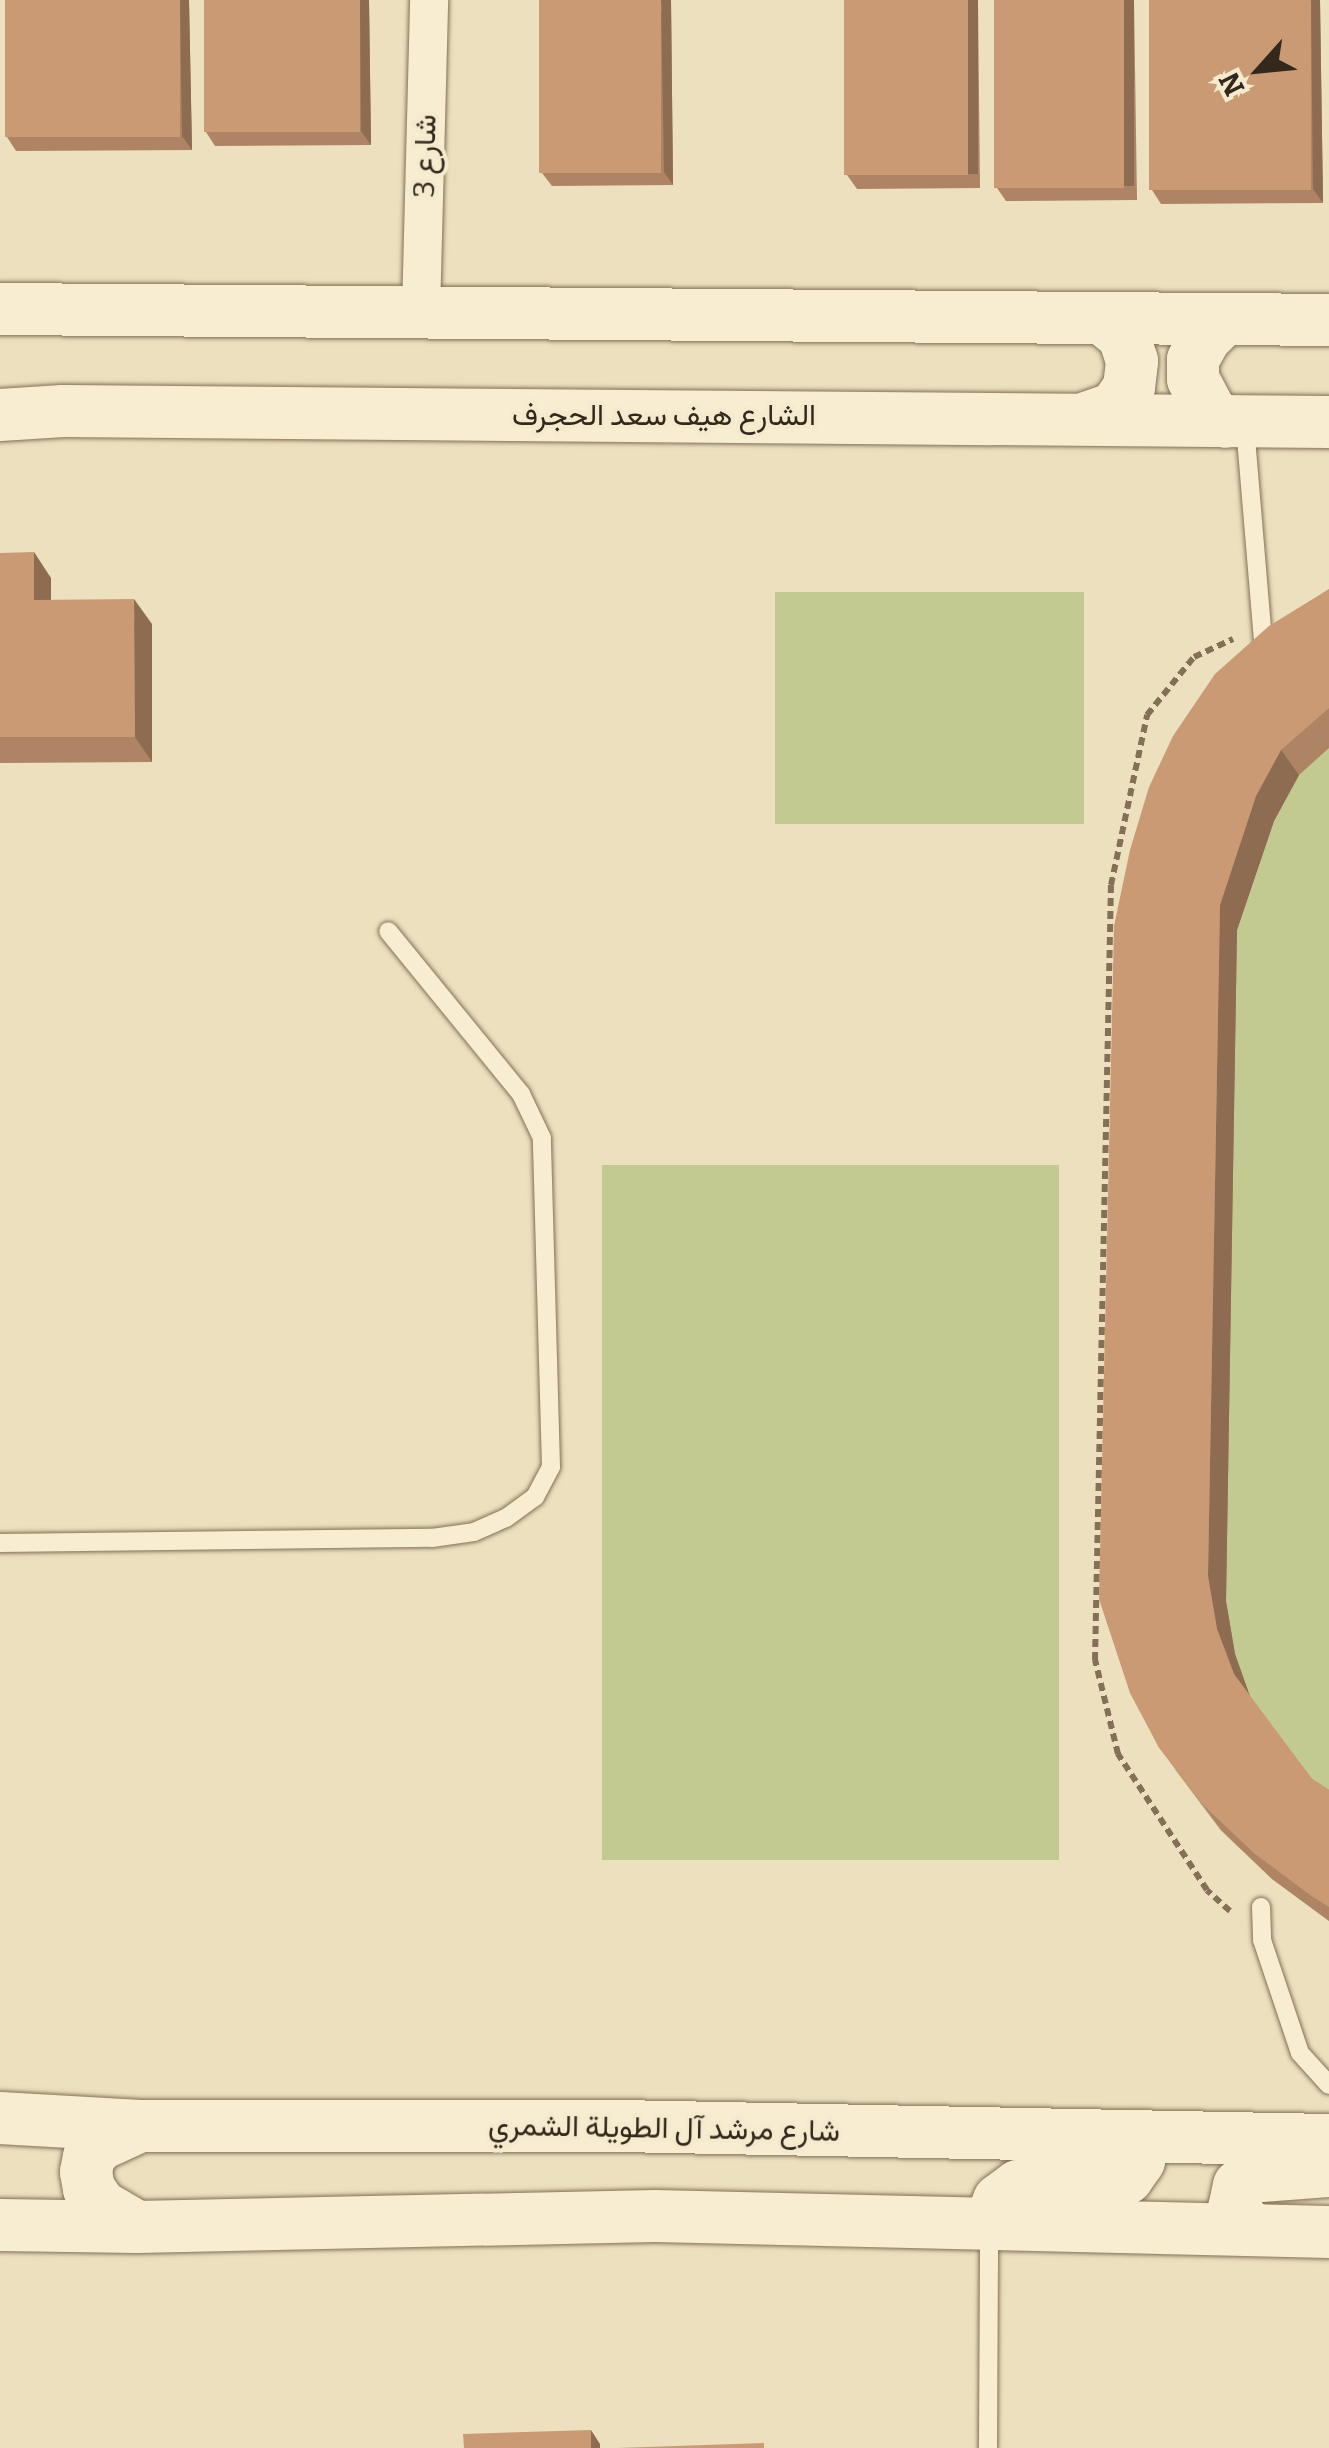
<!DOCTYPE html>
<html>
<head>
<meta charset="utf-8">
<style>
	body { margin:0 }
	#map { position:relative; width:1329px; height:2448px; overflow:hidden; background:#ece0be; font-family:Bitter,Vazirmatn,serif }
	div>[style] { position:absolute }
	.green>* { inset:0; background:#c2ca92; transform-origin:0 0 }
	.path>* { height:6px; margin-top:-3px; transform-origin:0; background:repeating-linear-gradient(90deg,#847057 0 8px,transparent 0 13px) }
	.roads { filter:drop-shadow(0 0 2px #847057) drop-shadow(0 0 2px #847057) }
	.lane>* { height:18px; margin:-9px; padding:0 9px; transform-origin:9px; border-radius:9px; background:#f8edd0 }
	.street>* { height:38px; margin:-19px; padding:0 19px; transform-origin:19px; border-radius:19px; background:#f8edd0 }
	.secondary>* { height:52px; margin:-26px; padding:0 26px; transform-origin:26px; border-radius:26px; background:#f8edd0 }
	.wall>* { inset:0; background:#ae8464 }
	.shaded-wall>* { inset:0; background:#8d6c51; transform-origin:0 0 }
	.building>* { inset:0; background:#ca9a74; transform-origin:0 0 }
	span { translate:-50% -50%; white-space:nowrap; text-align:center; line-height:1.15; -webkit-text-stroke:8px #f4eacd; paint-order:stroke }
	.street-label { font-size:30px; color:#34281c }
	.north { position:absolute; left:1209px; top:20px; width:100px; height:100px; -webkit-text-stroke:8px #f4eacd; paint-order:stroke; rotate:243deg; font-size:28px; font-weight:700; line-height:40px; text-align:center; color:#34281c }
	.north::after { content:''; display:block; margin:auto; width:35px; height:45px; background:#34281c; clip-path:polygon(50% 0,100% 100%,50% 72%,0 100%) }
</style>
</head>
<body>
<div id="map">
	<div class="green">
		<div style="left:775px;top:592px;width:309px;height:232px"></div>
		<div style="clip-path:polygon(1329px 625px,1329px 1921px,1272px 1879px,1221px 1831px,1176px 1771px,1147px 1718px,1131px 951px)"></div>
		<div style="left:602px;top:1165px;width:457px;height:695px"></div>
	</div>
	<div class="path">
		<div style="left:1230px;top:1911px;width:31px;rotate:-138deg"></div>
		<div style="left:1207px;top:1890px;width:163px;rotate:-123.2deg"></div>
		<div style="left:1118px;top:1754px;width:97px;rotate:-103.7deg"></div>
		<div style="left:1095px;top:1660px;width:775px;rotate:-88.82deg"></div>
		<div style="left:1111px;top:885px;width:174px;rotate:-78deg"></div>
		<div style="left:1147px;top:715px;width:75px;rotate:-51deg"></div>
		<div style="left:1194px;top:657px;width:43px;rotate:-24.8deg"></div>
	</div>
	<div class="roads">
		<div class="lane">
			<div style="left:1245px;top:426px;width:229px;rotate:85.2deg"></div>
			<div style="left:0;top:1543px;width:432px;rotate:-0.7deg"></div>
			<div style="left:432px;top:1538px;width:42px;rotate:-8.1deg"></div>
			<div style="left:474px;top:1532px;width:35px;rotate:-24deg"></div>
			<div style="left:506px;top:1518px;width:36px;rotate:-36deg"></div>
			<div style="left:535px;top:1497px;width:34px;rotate:-62deg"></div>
			<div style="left:551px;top:1467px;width:329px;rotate:-91.6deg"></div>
			<div style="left:542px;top:1138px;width:49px;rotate:-115.5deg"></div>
			<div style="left:521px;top:1094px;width:210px;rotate:-129.2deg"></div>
			<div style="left:1261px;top:1907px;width:33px;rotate:88deg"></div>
			<div style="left:1262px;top:1940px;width:119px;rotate:71.4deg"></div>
			<div style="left:1300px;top:2053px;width:43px;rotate:47.8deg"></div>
			<div style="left:988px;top:2448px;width:219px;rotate:-89.7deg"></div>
		</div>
		<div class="street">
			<div style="left:421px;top:312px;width:312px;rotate:-88.5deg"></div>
		</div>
		<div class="secondary">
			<div style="left:0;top:309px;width:1329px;rotate:0.47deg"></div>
			<div style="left:1224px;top:319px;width:27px;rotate:135deg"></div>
			<div style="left:1205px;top:338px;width:25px;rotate:119deg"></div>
			<div style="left:1193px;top:360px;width:19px;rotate:90deg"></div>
			<div style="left:1193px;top:379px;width:38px;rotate:62deg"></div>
			<div style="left:1211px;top:413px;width:17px;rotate:31deg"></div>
			<div style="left:0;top:415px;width:63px;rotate:-3.6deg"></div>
			<div style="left:63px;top:411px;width:1266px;rotate:0.5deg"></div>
			<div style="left:1086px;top:418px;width:31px;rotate:-19deg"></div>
			<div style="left:1115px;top:408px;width:25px;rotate:-56deg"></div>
			<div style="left:1129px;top:387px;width:26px;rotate:-83deg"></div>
			<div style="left:1132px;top:361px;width:26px;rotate:-108deg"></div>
			<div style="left:1124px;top:336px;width:28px;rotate:-141deg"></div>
			<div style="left:0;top:2118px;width:140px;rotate:3.3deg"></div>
			<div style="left:140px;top:2126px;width:479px"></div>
			<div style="left:619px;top:2126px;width:710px;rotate:1.13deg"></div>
			<div style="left:989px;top:2224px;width:26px;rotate:-67deg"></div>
			<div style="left:999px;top:2200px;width:24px;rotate:-36deg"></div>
			<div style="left:1018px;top:2186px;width:100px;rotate:-2.3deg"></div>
			<div style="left:1118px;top:2182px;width:10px;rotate:-24deg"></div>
			<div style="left:1127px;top:2178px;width:21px;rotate:-55deg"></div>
			<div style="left:1139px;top:2161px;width:25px;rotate:-95deg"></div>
			<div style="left:0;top:2225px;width:137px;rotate:0.8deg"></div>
			<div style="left:137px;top:2227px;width:518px;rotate:-1.22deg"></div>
			<div style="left:655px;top:2216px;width:674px;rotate:1.36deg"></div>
			<div style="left:137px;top:2227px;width:42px;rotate:-149.7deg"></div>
			<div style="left:101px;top:2206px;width:21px;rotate:-125deg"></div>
			<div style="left:89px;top:2189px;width:17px;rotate:-100deg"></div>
			<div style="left:86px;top:2172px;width:15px;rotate:-79deg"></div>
			<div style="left:89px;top:2157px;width:16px;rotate:-50deg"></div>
			<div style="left:99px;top:2145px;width:45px;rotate:-24.9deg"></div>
			<div style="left:1259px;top:2230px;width:11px;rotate:-165deg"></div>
			<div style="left:1248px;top:2227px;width:23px;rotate:-128deg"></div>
			<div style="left:1234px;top:2209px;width:24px;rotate:-78deg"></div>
			<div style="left:1239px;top:2186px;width:13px;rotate:-45deg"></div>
			<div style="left:1248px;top:2177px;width:80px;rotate:-4.3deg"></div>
		</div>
	</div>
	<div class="wall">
		<div style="clip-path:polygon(189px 0,192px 150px,16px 151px,7px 137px)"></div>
		<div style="clip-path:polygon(369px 0,371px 145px,215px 146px,206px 132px)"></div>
		<div style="clip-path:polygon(671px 0,673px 185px,552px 186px,542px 173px)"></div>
		<div style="clip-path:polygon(844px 0,978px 0,980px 188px,857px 189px,847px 175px)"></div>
		<div style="clip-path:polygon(994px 0,1134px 0,1137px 200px,1006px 201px,997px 188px)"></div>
		<div style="clip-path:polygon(1320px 0,1323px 203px,1161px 204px,1152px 190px)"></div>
		<div style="clip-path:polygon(0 553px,51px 578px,51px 600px,152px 624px,152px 762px,0 763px)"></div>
		<div style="clip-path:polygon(1329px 589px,1329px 748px,1299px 775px,1274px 821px,1237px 930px,1226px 1601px,1235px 1654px,1250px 1697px,1312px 1779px,1329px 1790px,1329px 1921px,1272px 1879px,1221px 1830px,1158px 1746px,1114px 926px)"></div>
	</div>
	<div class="shaded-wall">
		<div style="clip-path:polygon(180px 0,189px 0,192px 150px,182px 136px)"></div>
		<div style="clip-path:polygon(360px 0,369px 0,371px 145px,361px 131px)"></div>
		<div style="clip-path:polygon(661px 0,671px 0,673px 185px,664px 172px)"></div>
		<div style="left:968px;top:0;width:10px;height:174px"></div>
		<div style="left:1124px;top:0;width:10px;height:186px"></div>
		<div style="clip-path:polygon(1311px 0,1320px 0,1323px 203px,1313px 189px)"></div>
		<div style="clip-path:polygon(34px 552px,51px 578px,51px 625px,34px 600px)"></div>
		<div style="clip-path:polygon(134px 599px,152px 624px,152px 762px,135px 737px)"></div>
		<div style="clip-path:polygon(1281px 750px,1299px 775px,1274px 821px,1237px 930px,1226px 1601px,1235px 1654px,1251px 1699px,1234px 1674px,1217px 1629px,1208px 1576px,1220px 905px,1256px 796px)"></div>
		<div style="clip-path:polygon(591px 2430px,600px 2444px,600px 2448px,591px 2448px)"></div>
	</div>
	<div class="building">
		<div style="left:5px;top:0;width:175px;height:137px"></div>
		<div style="left:204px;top:0;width:156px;height:132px"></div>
		<div style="left:539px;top:0;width:122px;height:173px"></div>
		<div style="left:844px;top:0;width:124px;height:175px"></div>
		<div style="left:994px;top:0;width:130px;height:188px"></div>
		<div style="left:1149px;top:0;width:162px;height:190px"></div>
		<div style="clip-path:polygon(34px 552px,34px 600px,134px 599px,135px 737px,0 737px,0 553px)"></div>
		<div style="clip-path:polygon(1329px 589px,1329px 708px,1281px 750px,1256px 796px,1220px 905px,1208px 1576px,1217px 1629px,1234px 1674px,1312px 1779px,1329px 1790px,1329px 1907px,1313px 1897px,1255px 1854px,1203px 1805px,1158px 1746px,1130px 1693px,1099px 1599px,1114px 926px,1130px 850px,1149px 787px,1173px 736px,1215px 674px,1269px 626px)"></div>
		<div style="clip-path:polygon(591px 2430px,591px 2448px,464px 2448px,463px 2434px)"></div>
		<div style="clip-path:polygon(764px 2443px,764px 2448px,617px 2448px)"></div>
	</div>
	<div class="street-label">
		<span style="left:425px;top:156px;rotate:-89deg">شارع 3</span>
		<span style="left:664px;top:415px">الشارع هيف سعد الحجرف</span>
		<span style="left:664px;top:2128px;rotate:1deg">شارع مرشد آل الطويلة الشمري</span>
	</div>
	<div class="north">N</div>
</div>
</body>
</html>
